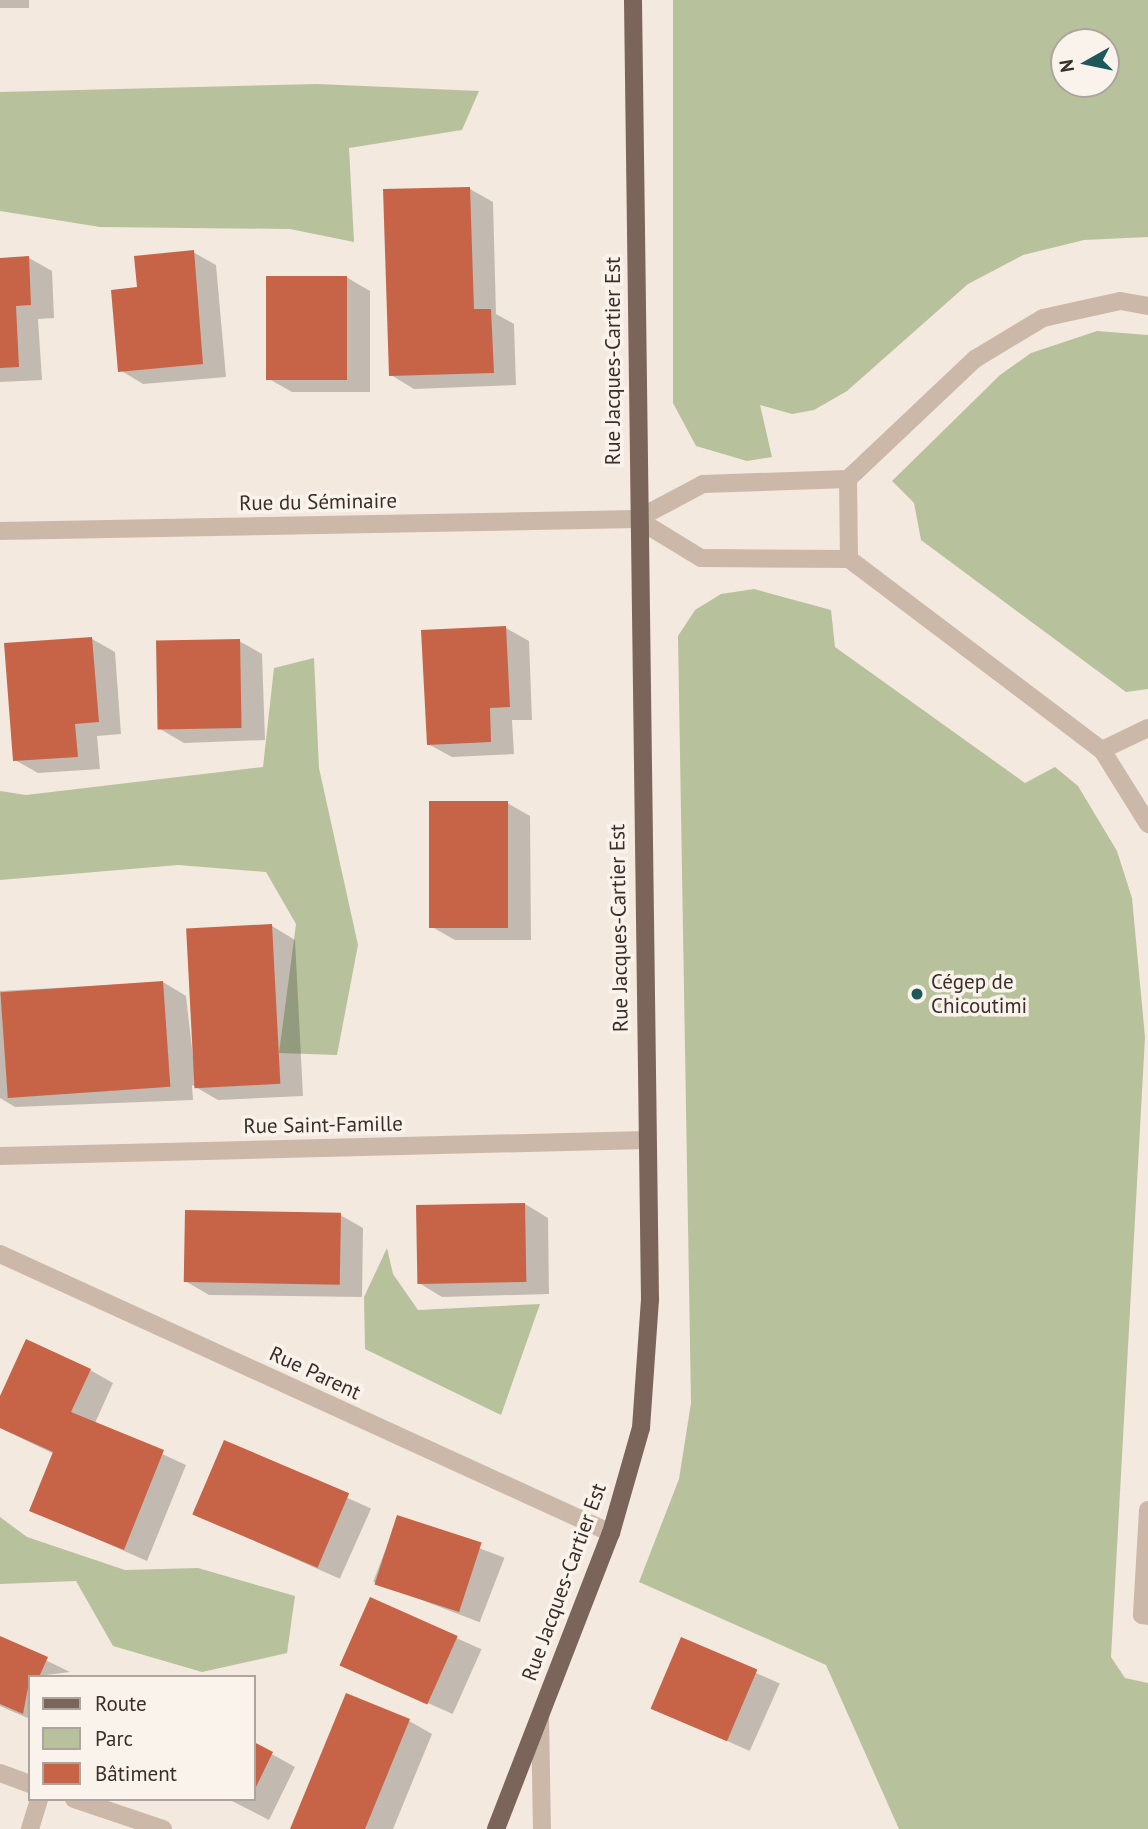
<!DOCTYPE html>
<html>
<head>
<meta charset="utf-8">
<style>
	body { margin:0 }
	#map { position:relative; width:1148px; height:1829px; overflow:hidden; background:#f3e9de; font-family:"PT Sans",sans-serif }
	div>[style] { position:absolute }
	.green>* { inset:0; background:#b7c29d }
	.shadow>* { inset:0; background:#0003; transform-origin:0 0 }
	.building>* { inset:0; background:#c76448; transform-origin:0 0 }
	.minor>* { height:18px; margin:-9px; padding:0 9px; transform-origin:9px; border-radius:9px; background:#cbb8a9 }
	.major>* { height:18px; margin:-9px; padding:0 9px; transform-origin:9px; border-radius:9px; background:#7b655a }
	.dots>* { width:19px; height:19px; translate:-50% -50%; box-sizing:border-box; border:4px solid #faf3eb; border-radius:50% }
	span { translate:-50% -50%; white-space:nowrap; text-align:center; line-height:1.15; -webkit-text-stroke:7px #faf3eb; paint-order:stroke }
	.street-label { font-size:21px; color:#392e29 }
	.poi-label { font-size:21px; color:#392e29 }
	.left { translate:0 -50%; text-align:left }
	.legend { position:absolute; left:28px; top:1675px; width:228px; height:126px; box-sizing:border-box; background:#faf3eb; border:2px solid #ada49d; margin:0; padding:9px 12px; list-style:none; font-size:21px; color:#392e29 }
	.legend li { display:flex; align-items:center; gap:14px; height:35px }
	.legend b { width:35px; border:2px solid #ada49d }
	.north { position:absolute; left:1050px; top:28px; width:70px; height:70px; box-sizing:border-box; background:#faf3eb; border:2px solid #ada49d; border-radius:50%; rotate:261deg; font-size:19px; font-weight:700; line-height:28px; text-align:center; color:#392e29 }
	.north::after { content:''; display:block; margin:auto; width:24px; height:32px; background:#1e585b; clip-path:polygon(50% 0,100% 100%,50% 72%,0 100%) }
</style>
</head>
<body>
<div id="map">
	<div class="green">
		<div style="clip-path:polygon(evenodd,673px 0,1148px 0,1148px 237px,1084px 240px,1023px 255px,968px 284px,847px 391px,814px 410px,792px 414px,760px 405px,772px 457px,747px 461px,696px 446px,673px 403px,673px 0,1064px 42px,1106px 42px,1106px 84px,1064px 84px,1064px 42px)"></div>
		<div style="clip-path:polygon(317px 84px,479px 91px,462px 130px,349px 148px,354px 242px,290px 229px,100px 227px,0 211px,0 92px)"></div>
		<div style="clip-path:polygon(1097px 331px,1148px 335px,1148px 689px,1126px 692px,921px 540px,914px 503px,892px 481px,1000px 375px,1031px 353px)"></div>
		<div style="clip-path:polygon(754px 589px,831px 610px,835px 647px,1025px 783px,1055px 767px,1078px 786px,1117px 851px,1132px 898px,1145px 1037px,1111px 1657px,1125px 1678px,1148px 1683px,1148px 1829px,899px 1829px,826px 1665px,639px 1582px,679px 1479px,691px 1403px,678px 636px,695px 610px,721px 594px)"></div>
		<div style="clip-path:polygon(314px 658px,319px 768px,358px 945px,337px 1055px,279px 1053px,296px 924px,266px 872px,178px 865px,0 880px,0 791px,26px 795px,263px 767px,274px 668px)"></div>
		<div style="clip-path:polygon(387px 1248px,393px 1274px,418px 1310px,540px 1304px,501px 1415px,365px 1349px,364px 1297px)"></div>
		<div style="clip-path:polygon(0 1517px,27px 1537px,125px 1570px,198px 1568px,295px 1596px,287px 1653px,202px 1672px,113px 1646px,76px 1581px,0 1584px)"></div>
	</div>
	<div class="shadow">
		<div style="left:0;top:0;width:29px;height:8px"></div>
		<div style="clip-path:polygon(470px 189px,493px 202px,496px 314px,514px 324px,516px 385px,414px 389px,391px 375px)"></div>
		<div style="clip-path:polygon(193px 252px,216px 265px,226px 377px,143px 384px,120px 370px,139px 289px)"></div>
		<div style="clip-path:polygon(29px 258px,52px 271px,54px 318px,38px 319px,42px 380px,0 382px,0 259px)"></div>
		<div style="clip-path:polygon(346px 277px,370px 291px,370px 392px,292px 392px,269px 379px)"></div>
		<div style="clip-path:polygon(506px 628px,529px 641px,532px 720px,512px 720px,514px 754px,452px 757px,428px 744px)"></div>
		<div style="clip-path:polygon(92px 639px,115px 652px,121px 734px,97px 736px,100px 769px,38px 773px,15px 760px)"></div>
		<div style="clip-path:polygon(239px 641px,262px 654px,265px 740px,184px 743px,160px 729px)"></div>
		<div style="clip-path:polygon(507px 803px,530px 816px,531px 940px,455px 940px,432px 927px)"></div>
		<div style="clip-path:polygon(272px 926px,295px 940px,303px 1096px,218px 1100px,192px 1085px,193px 1100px,15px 1107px,0 1098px,0 991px,163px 982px,186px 996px,194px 1066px)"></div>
		<div style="clip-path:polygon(525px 1204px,548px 1218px,549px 1294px,442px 1297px,419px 1283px)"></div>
		<div style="clip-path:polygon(340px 1215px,363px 1228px,362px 1297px,209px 1295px,185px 1281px)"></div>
		<div style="clip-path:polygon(90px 1370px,113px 1383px,95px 1423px,186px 1465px,147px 1561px,31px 1510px,54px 1454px,0 1428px,0 1401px)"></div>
		<div style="left:224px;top:1443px;width:161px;height:77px;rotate:24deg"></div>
		<div style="left:398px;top:1517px;width:114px;height:69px;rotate:21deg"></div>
		<div style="left:371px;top:1600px;width:121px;height:71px;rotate:24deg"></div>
		<div style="clip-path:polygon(0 1638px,70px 1672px,30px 1677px,30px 1719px,0 1706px)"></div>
		<div style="left:682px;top:1640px;width:107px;height:74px;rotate:24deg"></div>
		<div style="clip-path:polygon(409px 1721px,432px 1734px,393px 1829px,292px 1829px)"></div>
		<div style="clip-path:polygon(254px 1744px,295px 1767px,269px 1820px,228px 1799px,254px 1799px)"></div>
	</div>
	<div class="building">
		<div style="clip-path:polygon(470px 187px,474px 309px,491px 309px,494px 373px,389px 376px,383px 189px)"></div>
		<div style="clip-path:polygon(194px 250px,203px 364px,118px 372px,111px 290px,137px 287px,134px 256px)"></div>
		<div style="clip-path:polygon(29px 256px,31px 305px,16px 306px,19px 367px,0 368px,0 258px)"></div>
		<div style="left:266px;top:276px;width:81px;height:104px"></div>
		<div style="clip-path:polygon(506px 626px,510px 707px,490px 708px,491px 742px,427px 745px,421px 630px)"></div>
		<div style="clip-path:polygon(92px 637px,99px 722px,75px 724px,78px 757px,13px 761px,4px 643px)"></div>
		<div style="left:240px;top:639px;width:89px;height:84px;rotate:89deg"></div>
		<div style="left:508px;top:801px;width:127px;height:79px;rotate:90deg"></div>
		<div style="left:272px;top:924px;width:160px;height:86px;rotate:87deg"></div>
		<div style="left:163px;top:981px;width:106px;height:163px;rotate:86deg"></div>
		<div style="left:525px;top:1203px;width:79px;height:109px;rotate:89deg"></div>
		<div style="left:185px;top:1210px;width:156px;height:72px;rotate:1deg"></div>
		<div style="clip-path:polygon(26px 1339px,91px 1369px,71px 1412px,164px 1450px,124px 1550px,29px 1511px,53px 1452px,0 1428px,0 1396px)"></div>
		<div style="left:224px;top:1440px;width:136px;height:81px;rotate:23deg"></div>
		<div style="left:397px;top:1515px;width:89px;height:73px;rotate:18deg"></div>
		<div style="left:370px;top:1597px;width:96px;height:75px;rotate:24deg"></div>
		<div style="clip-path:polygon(0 1636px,48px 1657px,39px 1677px,30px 1677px,23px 1714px,0 1704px)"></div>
		<div style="left:681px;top:1637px;width:83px;height:78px;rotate:23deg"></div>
		<div style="clip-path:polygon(346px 1693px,410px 1719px,365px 1829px,290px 1829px)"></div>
		<div style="clip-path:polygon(254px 1742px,273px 1752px,254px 1791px)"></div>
	</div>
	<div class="minor">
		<div style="left:637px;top:519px;width:75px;rotate:31.4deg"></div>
		<div style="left:701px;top:558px;width:148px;rotate:0.4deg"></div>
		<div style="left:849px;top:559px;width:317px;rotate:37.1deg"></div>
		<div style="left:1102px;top:750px;width:87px;rotate:58.1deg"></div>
		<div style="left:0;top:531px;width:637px;rotate:-1.08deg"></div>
		<div style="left:637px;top:519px;width:75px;rotate:-27.9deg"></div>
		<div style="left:703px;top:484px;width:145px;rotate:-2deg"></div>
		<div style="left:849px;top:559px;width:80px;rotate:-90.7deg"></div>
		<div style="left:848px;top:479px;width:175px;rotate:-43.4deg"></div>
		<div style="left:975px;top:359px;width:79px;rotate:-31.1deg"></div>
		<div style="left:1043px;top:318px;width:79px;rotate:-12.4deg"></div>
		<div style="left:1120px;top:301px;width:28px;rotate:10deg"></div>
		<div style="left:1102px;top:750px;width:51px;rotate:-25.6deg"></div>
		<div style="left:0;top:1156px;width:646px;rotate:-1.42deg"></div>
		<div style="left:0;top:1254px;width:672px;rotate:24.54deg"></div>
		<div style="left:1148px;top:1510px;width:105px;rotate:93.3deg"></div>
		<div style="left:1142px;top:1615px;width:6px;rotate:9deg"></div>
		<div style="left:540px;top:1717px;width:112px;rotate:89deg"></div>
		<div style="left:0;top:1773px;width:32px;rotate:20deg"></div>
		<div style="left:74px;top:1799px;width:94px;rotate:18.6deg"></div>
		<div style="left:30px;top:1829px;width:31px;rotate:-73deg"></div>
	</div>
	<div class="major">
		<div style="left:496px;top:1829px;width:318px;rotate:-68.8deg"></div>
		<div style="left:611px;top:1533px;width:109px;rotate:-74.1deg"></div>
		<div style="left:641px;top:1428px;width:128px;rotate:-86deg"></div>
		<div style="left:650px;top:1300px;width:1300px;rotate:-90.75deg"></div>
	</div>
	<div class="dots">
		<div style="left:917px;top:994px;background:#1e585b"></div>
	</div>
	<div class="street-label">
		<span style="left:613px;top:361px;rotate:-90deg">Rue Jacques-Cartier Est</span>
		<span style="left:318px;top:502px;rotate:-1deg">Rue du Séminaire</span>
		<span style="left:619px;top:928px;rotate:-91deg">Rue Jacques-Cartier Est</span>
		<span style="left:323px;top:1125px;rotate:-1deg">Rue Saint-Famille</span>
		<span style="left:315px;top:1373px;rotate:25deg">Rue Parent</span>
		<span style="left:564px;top:1582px;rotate:-70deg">Rue Jacques-Cartier Est</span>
	</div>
	<div class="poi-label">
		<span class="left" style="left:931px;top:994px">Cégep de<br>Chicoutimi</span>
	</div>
	<ul class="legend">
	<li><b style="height:9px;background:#7b655a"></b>Route</li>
	<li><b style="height:19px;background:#b7c29d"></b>Parc</li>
	<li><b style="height:19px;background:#c76448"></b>Bâtiment</li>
	</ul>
	<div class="north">N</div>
</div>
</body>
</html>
